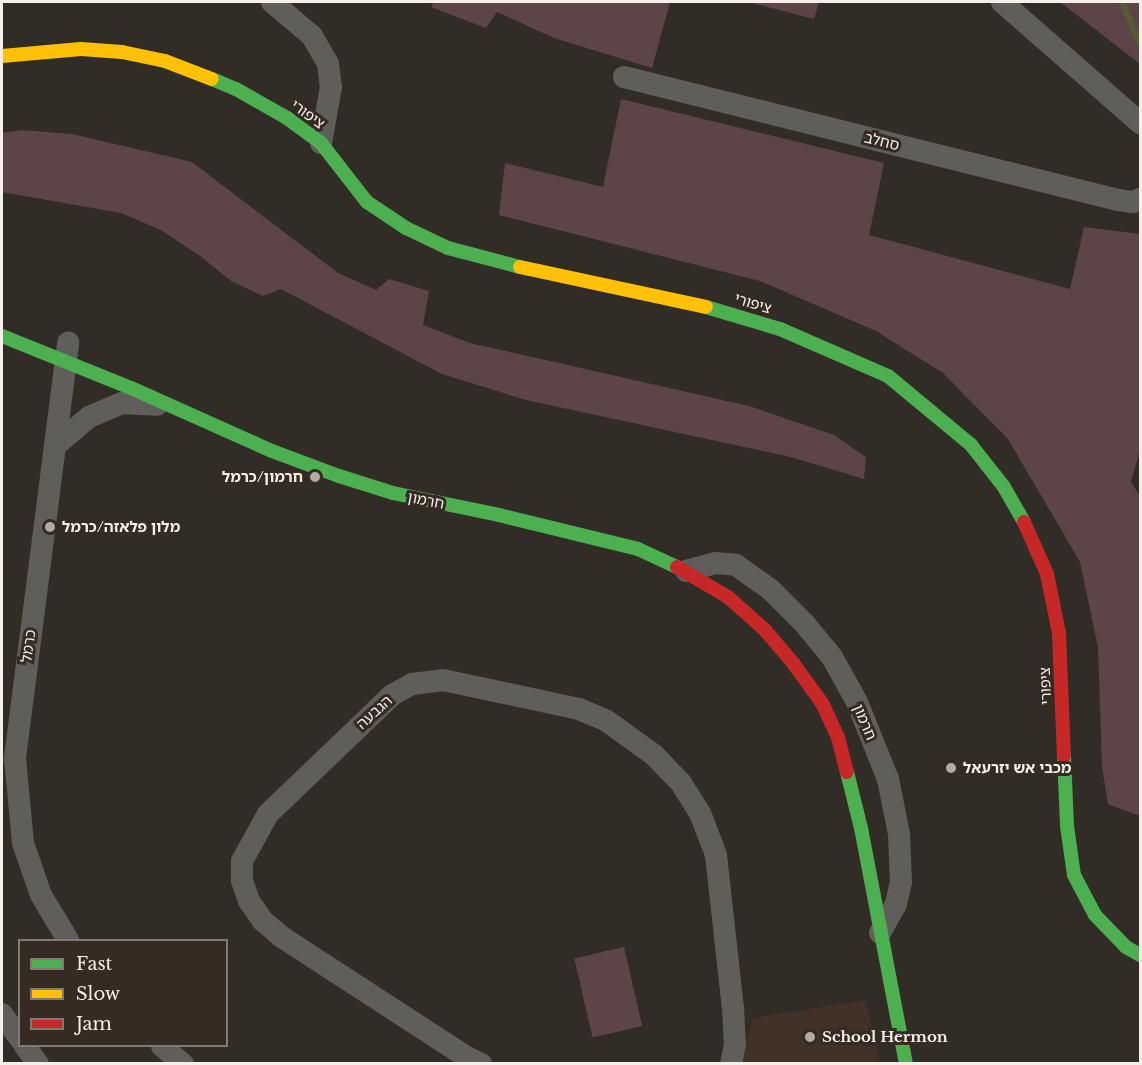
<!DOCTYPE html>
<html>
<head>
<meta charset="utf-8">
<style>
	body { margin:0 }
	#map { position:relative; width:1142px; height:1065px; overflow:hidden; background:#322c27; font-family:"Libre Baskerville","Noto Sans Hebrew",serif }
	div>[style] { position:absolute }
	.built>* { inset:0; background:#413126 }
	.green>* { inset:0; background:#5c4449; transform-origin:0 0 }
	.stream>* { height:6px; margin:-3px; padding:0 3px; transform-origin:3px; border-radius:3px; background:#585a36 }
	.street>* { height:22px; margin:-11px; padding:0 11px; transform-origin:11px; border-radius:11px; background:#5f5e5a }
	.fast>* { height:14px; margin:-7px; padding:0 7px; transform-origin:7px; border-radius:7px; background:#4caf50 }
	.slow>* { height:14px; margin:-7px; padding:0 7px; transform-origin:7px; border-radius:7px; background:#ffc107 }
	.jam>* { height:14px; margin:-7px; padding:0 7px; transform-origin:7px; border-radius:7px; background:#c62828 }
	.dots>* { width:16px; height:16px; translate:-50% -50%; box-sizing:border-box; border:3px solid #362b23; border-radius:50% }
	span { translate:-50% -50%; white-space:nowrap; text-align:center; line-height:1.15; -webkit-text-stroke:6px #362b23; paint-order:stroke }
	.street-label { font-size:15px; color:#f5eee9 }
	.poi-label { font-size:15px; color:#f5eee9; font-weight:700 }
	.right { translate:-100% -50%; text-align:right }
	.left { translate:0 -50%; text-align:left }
	.frame { position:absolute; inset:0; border:3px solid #f5eee9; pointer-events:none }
	.legend { position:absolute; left:18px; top:939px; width:210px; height:108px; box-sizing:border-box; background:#362b23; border:2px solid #827972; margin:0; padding:8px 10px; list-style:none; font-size:18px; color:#f5eee9 }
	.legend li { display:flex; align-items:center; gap:12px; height:30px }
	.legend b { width:30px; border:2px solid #827972 }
</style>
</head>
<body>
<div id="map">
	<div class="built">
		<div style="clip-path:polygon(866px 1000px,880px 1063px,740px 1064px,753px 1018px)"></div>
	</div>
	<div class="green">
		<div style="clip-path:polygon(434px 2px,670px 2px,652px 68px,554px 38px,497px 12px,486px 28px,431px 7px)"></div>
		<div style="clip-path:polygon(748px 2px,819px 2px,814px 19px)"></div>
		<div style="clip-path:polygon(1060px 2px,1140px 2px,1140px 64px)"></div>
		<div style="clip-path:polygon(621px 99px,884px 163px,869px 235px,1070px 289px,1084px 227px,1140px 234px,1140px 450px,1131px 482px,1140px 496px,1140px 816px,1108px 804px,1102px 767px,1098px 647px,1080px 562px,1008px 439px,943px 373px,876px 331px,760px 281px,499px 215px,505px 163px,603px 187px)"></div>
		<div style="clip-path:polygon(22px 130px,72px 134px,192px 162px,338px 273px,376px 290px,389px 279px,429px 291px,423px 325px,470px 343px,749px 406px,834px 435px,866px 457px,864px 479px,791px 457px,526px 400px,442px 374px,281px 289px,263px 296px,231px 281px,200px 256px,161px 230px,121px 213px,2px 192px,2px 133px)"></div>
		<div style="left:624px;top:947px;width:81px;height:51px;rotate:77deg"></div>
	</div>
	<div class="stream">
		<div style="left:1122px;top:2px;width:46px;rotate:66.8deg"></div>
	</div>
	<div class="street">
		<div style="left:272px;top:2px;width:52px;rotate:40.4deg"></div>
		<div style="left:312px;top:36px;width:32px;rotate:60deg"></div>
		<div style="left:328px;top:64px;width:23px;rotate:83deg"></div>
		<div style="left:331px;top:87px;width:57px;rotate:100.1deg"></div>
		<div style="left:1002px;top:2px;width:184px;rotate:41.2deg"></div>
		<div style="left:624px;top:77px;width:509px;rotate:13.98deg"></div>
		<div style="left:1118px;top:200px;width:15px;rotate:8deg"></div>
		<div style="left:1133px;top:202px;width:8px;rotate:-23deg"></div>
		<div style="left:55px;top:446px;width:45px;rotate:-40.5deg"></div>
		<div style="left:89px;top:417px;width:36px;rotate:-23deg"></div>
		<div style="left:122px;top:403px;width:35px;rotate:3deg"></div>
		<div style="left:686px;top:571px;width:30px;rotate:-15deg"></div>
		<div style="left:715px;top:563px;width:21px;rotate:5deg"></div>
		<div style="left:736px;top:565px;width:43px;rotate:35.5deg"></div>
		<div style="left:771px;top:590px;width:47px;rotate:45deg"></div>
		<div style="left:804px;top:623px;width:44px;rotate:50.5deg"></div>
		<div style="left:832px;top:657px;width:51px;rotate:60.9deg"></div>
		<div style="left:857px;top:702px;width:83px;rotate:68.1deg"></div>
		<div style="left:888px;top:779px;width:56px;rotate:78.7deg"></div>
		<div style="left:899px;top:834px;width:48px;rotate:87.6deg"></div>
		<div style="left:901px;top:882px;width:23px;rotate:103deg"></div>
		<div style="left:896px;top:904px;width:33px;rotate:119deg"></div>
		<div style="left:68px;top:940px;width:52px;rotate:-121deg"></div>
		<div style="left:41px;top:895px;width:55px;rotate:-109.1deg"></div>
		<div style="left:23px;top:843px;width:85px;rotate:-95.4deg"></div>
		<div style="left:15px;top:758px;width:419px;rotate:-82.7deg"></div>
		<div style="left:2px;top:1014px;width:31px;rotate:54deg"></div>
		<div style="left:25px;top:1046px;width:22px;rotate:54deg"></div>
		<div style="left:162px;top:1046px;width:28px;rotate:41deg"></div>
		<div style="left:481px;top:1064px;width:14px;rotate:-155deg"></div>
		<div style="left:468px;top:1058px;width:222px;rotate:-147deg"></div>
		<div style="left:282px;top:937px;width:25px;rotate:-140deg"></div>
		<div style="left:263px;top:921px;width:24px;rotate:-125deg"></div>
		<div style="left:249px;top:901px;width:21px;rotate:-109deg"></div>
		<div style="left:242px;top:881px;width:20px;rotate:-90deg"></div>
		<div style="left:242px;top:861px;width:54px;rotate:-61deg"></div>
		<div style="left:268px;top:814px;width:172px;rotate:-43.8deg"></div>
		<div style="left:392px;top:695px;width:23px;rotate:-29deg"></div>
		<div style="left:412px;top:684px;width:31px;rotate:-7deg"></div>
		<div style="left:443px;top:680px;width:139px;rotate:12deg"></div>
		<div style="left:579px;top:709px;width:30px;rotate:23deg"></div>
		<div style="left:607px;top:721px;width:58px;rotate:35.9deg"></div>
		<div style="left:654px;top:755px;width:39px;rotate:46deg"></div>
		<div style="left:681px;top:783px;width:36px;rotate:58deg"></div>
		<div style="left:700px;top:813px;width:45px;rotate:69.1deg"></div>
		<div style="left:716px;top:855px;width:154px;rotate:83.7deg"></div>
		<div style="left:733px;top:1008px;width:36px;rotate:87deg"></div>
		<div style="left:735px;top:1044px;width:20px;rotate:101deg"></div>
	</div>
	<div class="fast">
		<div style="left:212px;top:79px;width:26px;rotate:23deg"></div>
		<div style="left:236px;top:89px;width:59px;rotate:29.6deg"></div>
		<div style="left:287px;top:118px;width:42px;rotate:36.3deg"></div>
		<div style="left:321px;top:143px;width:75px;rotate:52.1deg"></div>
		<div style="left:367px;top:202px;width:47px;rotate:33.7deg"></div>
		<div style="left:406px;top:228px;width:47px;rotate:25.5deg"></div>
		<div style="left:448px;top:248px;width:74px;rotate:14.8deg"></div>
		<div style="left:706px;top:307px;width:77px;rotate:16.6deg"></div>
		<div style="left:780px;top:329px;width:118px;rotate:23.5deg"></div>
		<div style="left:888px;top:376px;width:108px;rotate:39.7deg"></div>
		<div style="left:971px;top:445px;width:53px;rotate:51.8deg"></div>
		<div style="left:1004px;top:487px;width:40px;rotate:60.3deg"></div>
		<div style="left:2px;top:336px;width:139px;rotate:22deg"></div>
		<div style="left:131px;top:388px;width:154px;rotate:24.1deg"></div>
		<div style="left:272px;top:451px;width:72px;rotate:20.5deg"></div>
		<div style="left:339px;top:476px;width:57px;rotate:17.5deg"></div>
		<div style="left:393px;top:493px;width:108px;rotate:11.7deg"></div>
		<div style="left:499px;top:515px;width:143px;rotate:13.7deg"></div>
		<div style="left:638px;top:549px;width:43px;rotate:24.8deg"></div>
		<div style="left:1064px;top:756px;width:70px;rotate:87.5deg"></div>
		<div style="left:1067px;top:826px;width:49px;rotate:81.9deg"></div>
		<div style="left:1074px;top:875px;width:45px;rotate:62.3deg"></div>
		<div style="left:1095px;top:915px;width:45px;rotate:45.9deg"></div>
		<div style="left:1126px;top:947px;width:16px;rotate:30deg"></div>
		<div style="left:847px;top:772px;width:58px;rotate:76deg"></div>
		<div style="left:861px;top:828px;width:240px;rotate:79.2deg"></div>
	</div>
	<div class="slow">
		<div style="left:2px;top:56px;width:79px;rotate:-5.1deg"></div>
		<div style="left:81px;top:49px;width:41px;rotate:4.2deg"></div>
		<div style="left:122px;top:52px;width:44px;rotate:11.8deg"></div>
		<div style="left:165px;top:61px;width:50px;rotate:21deg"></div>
		<div style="left:520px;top:267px;width:190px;rotate:12.1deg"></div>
	</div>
	<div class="jam">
		<div style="left:1024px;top:522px;width:57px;rotate:66.1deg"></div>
		<div style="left:1047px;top:574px;width:60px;rotate:78.5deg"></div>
		<div style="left:1059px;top:633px;width:123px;rotate:87.7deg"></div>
		<div style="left:677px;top:567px;width:59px;rotate:30.5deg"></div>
		<div style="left:728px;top:597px;width:50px;rotate:41.7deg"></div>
		<div style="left:765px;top:630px;width:43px;rotate:49.7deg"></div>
		<div style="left:793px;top:663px;width:49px;rotate:54.1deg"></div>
		<div style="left:822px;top:703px;width:38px;rotate:65deg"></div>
		<div style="left:838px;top:737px;width:36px;rotate:76deg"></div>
	</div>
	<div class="dots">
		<div style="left:315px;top:477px;background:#b1aaa5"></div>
		<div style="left:50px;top:527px;background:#b1aaa5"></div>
		<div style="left:951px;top:768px;background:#b1aaa5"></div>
		<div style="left:810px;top:1037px;background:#b1aaa5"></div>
	</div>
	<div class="street-label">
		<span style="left:308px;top:114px;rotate:36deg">ציפורי</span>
		<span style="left:882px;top:141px;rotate:14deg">סחלב</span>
		<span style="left:753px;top:303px;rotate:17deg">ציפורי</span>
		<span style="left:426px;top:500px;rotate:11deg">חרמון</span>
		<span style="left:28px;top:646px;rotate:-82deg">כרמל</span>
		<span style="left:1045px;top:686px;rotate:-92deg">ציפורי</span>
		<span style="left:374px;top:712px;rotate:-42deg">הגבעה</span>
		<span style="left:865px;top:722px;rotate:67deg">חרמון</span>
	</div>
	<div class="poi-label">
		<span class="right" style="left:303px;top:477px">חרמון/כרמל</span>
		<span class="left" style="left:62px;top:527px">מלון פלאזה/כרמל</span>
		<span class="left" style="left:963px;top:768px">מכבי אש יזרעאל</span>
		<span class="left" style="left:822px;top:1037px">School Hermon</span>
	</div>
	<div class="frame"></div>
	<ul class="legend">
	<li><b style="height:8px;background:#4caf50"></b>Fast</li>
	<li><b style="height:8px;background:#ffc107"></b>Slow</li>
	<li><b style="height:8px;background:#c62828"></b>Jam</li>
	</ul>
</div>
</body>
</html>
